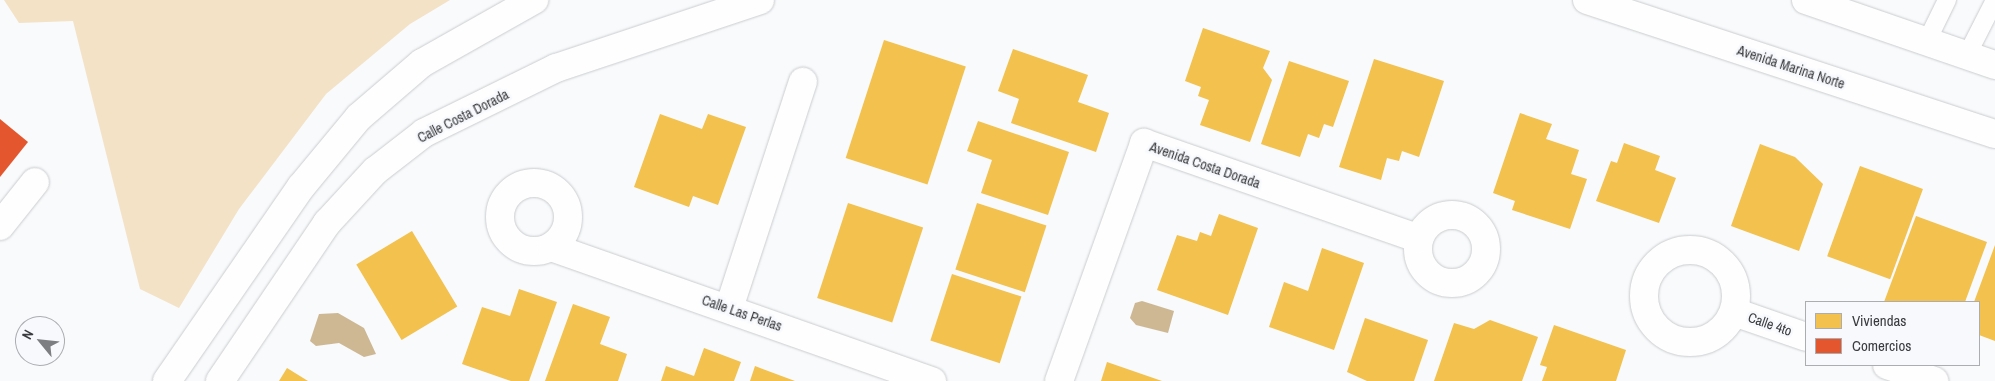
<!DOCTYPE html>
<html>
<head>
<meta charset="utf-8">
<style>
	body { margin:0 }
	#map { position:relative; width:1995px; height:381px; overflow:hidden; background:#f8fafc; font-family:"Archivo Narrow",sans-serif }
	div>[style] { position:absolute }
	.green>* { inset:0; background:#f3e2c6 }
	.water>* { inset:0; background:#ceb894 }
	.homes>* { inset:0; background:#f2c14e; transform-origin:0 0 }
	.shops>* { inset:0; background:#e4572e }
	.roads { filter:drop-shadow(0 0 1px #caccce) drop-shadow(0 0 1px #caccce) }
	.lane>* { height:18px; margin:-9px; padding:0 9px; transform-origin:9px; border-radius:9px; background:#fefeff }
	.street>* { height:28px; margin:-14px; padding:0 14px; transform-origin:14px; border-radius:14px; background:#fefeff }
	.street>.ring { margin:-14px; padding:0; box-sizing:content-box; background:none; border:28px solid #fefeff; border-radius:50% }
	.secondary>* { height:28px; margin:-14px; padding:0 14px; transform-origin:14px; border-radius:14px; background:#fefeff }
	span { translate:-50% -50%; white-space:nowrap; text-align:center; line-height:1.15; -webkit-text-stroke:5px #f7f9fd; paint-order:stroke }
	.street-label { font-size:14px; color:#393b3f }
	.legend { position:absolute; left:1805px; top:301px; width:175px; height:65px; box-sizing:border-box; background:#f7f9fd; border:1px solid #abadb1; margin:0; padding:6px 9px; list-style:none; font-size:15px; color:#393b3f }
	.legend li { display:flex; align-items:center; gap:10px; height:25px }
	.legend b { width:25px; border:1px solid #abadb1 }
	.north { position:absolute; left:15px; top:316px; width:50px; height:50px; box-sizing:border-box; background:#f7f9fd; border:1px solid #abadb1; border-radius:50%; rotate:298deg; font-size:14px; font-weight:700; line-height:20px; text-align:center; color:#393b3f }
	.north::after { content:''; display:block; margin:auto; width:18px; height:22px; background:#7c7e81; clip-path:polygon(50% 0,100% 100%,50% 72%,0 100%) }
</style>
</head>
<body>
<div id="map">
	<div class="green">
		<div style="clip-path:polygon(4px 0,450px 0,410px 24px,326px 94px,239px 209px,179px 308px,140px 289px,73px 21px,19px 23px)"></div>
	</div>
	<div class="water">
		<div style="clip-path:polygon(1142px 301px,1174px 311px,1168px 333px,1136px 325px,1130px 318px,1135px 303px)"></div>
		<div style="clip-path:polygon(338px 313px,364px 328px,376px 354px,364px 357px,339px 343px,316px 346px,310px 341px,319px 314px)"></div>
	</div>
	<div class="homes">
		<div style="clip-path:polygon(1203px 28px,1270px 51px,1263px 68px,1272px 80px,1250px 142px,1200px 125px,1209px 100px,1198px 96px,1201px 87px,1185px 81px)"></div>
		<div style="left:884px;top:40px;width:86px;height:124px;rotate:18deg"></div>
		<div style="clip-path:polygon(1013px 49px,1088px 75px,1078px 102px,1109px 113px,1096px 152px,1011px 123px,1019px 99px,998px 91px)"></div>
		<div style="clip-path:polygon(1374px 59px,1444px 81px,1419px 157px,1402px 151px,1399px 161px,1387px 158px,1381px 180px,1339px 167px)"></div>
		<div style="clip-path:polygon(1289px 61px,1349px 81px,1333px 127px,1324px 124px,1319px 138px,1308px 134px,1300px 157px,1261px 144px)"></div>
		<div style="clip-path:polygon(1520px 113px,1552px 124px,1546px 139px,1579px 150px,1571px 174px,1587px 179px,1570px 229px,1512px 210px,1515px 201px,1493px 193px)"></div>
		<div style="clip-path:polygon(660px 114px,702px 129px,708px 114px,746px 127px,718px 205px,693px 196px,689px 207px,634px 187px)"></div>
		<div style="clip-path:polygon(978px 121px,1069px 152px,1048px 215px,981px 193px,992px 160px,967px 151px)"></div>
		<div style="clip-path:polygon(1624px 143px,1660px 156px,1655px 170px,1676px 178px,1659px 223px,1596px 201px,1611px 161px,1617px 163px)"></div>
		<div style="clip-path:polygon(1760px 144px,1795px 157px,1823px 184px,1799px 251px,1731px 226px)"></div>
		<div style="left:1860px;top:166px;width:67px;height:96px;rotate:20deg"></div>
		<div style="left:848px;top:203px;width:79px;height:100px;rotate:18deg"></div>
		<div style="left:977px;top:203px;width:73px;height:70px;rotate:18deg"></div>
		<div style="clip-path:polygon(1219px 214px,1258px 228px,1228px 315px,1157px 290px,1177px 235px,1197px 241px,1200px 232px,1211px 236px)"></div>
		<div style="clip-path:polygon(1916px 216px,1987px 242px,1965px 302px,1884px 302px)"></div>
		<div style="left:412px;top:231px;width:88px;height:65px;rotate:59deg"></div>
		<div style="clip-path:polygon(1995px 245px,1995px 341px,1979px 335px,1979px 302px,1974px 302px)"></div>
		<div style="clip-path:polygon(1322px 248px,1364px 263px,1334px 350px,1269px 327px,1284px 282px,1308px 291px)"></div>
		<div style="left:952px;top:274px;width:73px;height:70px;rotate:18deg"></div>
		<div style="clip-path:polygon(519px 289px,557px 302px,529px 381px,511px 381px,462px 364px,482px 307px,510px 316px)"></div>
		<div style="clip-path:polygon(573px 304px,610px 317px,600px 344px,627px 354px,618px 381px,545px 381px)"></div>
		<div style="clip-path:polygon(1365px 318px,1428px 340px,1414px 381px,1367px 381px,1347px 372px)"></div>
		<div style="clip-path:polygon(1490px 320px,1538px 337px,1522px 381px,1434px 381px,1454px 323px,1474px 329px)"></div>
		<div style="clip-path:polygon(1554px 325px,1626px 350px,1616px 381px,1542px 381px,1547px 367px,1540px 365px)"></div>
		<div style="clip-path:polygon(704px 348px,741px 362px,734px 381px,661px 381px,666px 366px,694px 376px)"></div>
		<div style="clip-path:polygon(1107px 362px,1162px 381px,1101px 381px)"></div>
		<div style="clip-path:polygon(755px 366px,795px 381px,750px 381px)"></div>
		<div style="clip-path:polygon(287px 368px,308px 381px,279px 381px)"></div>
	</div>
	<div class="shops">
		<div style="clip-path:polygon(0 119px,28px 142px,0 177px)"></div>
	</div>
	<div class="roads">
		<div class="lane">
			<div style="left:1927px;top:41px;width:46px;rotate:-64deg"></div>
			<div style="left:1967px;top:55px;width:62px;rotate:-63deg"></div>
		</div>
		<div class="street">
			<div class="ring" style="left:500px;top:183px;width:40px;height:40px"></div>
			<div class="ring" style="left:1418px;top:215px;width:40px;height:40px"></div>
			<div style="left:0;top:226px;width:56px;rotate:-51.5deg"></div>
			<div style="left:551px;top:247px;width:404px;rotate:19.4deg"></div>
			<div class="ring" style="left:1644px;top:250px;width:64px;height:64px"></div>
			<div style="left:729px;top:308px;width:238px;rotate:-71.9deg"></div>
			<div style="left:1734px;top:312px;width:76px;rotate:19.1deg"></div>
			<div style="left:1887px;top:365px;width:50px;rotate:18.8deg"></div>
			<div style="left:1059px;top:381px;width:253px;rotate:-70.3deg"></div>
			<div style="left:1144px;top:143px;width:291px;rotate:19.2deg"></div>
		</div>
		<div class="secondary">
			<div style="left:1587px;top:0;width:429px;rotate:18.2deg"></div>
			<div style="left:1806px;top:0;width:200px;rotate:19deg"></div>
			<div style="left:167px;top:381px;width:236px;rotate:-55.4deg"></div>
			<div style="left:301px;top:187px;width:91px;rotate:-50.4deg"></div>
			<div style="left:359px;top:117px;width:83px;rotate:-40.6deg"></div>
			<div style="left:422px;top:63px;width:129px;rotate:-29.4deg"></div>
			<div style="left:220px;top:381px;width:191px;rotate:-55.9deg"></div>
			<div style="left:327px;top:223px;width:71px;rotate:-47.3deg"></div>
			<div style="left:375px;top:171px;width:62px;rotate:-37.8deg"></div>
			<div style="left:424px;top:133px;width:147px;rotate:-26.2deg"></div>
			<div style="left:556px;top:68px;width:215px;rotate:-18.4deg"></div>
		</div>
	</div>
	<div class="street-label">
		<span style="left:1791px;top:67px;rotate:18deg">Avenida Marina Norte</span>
		<span style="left:463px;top:116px;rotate:-27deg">Calle Costa Dorada</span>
		<span style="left:1205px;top:165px;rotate:19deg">Avenida Costa Dorada</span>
		<span style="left:742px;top:313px;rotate:19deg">Calle Las Perlas</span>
		<span style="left:1770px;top:324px;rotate:19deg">Calle 4to</span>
	</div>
	<ul class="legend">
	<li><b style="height:14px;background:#f2c14e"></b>Viviendas</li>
	<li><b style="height:14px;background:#e4572e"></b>Comercios</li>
	</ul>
	<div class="north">N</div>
</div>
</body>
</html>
